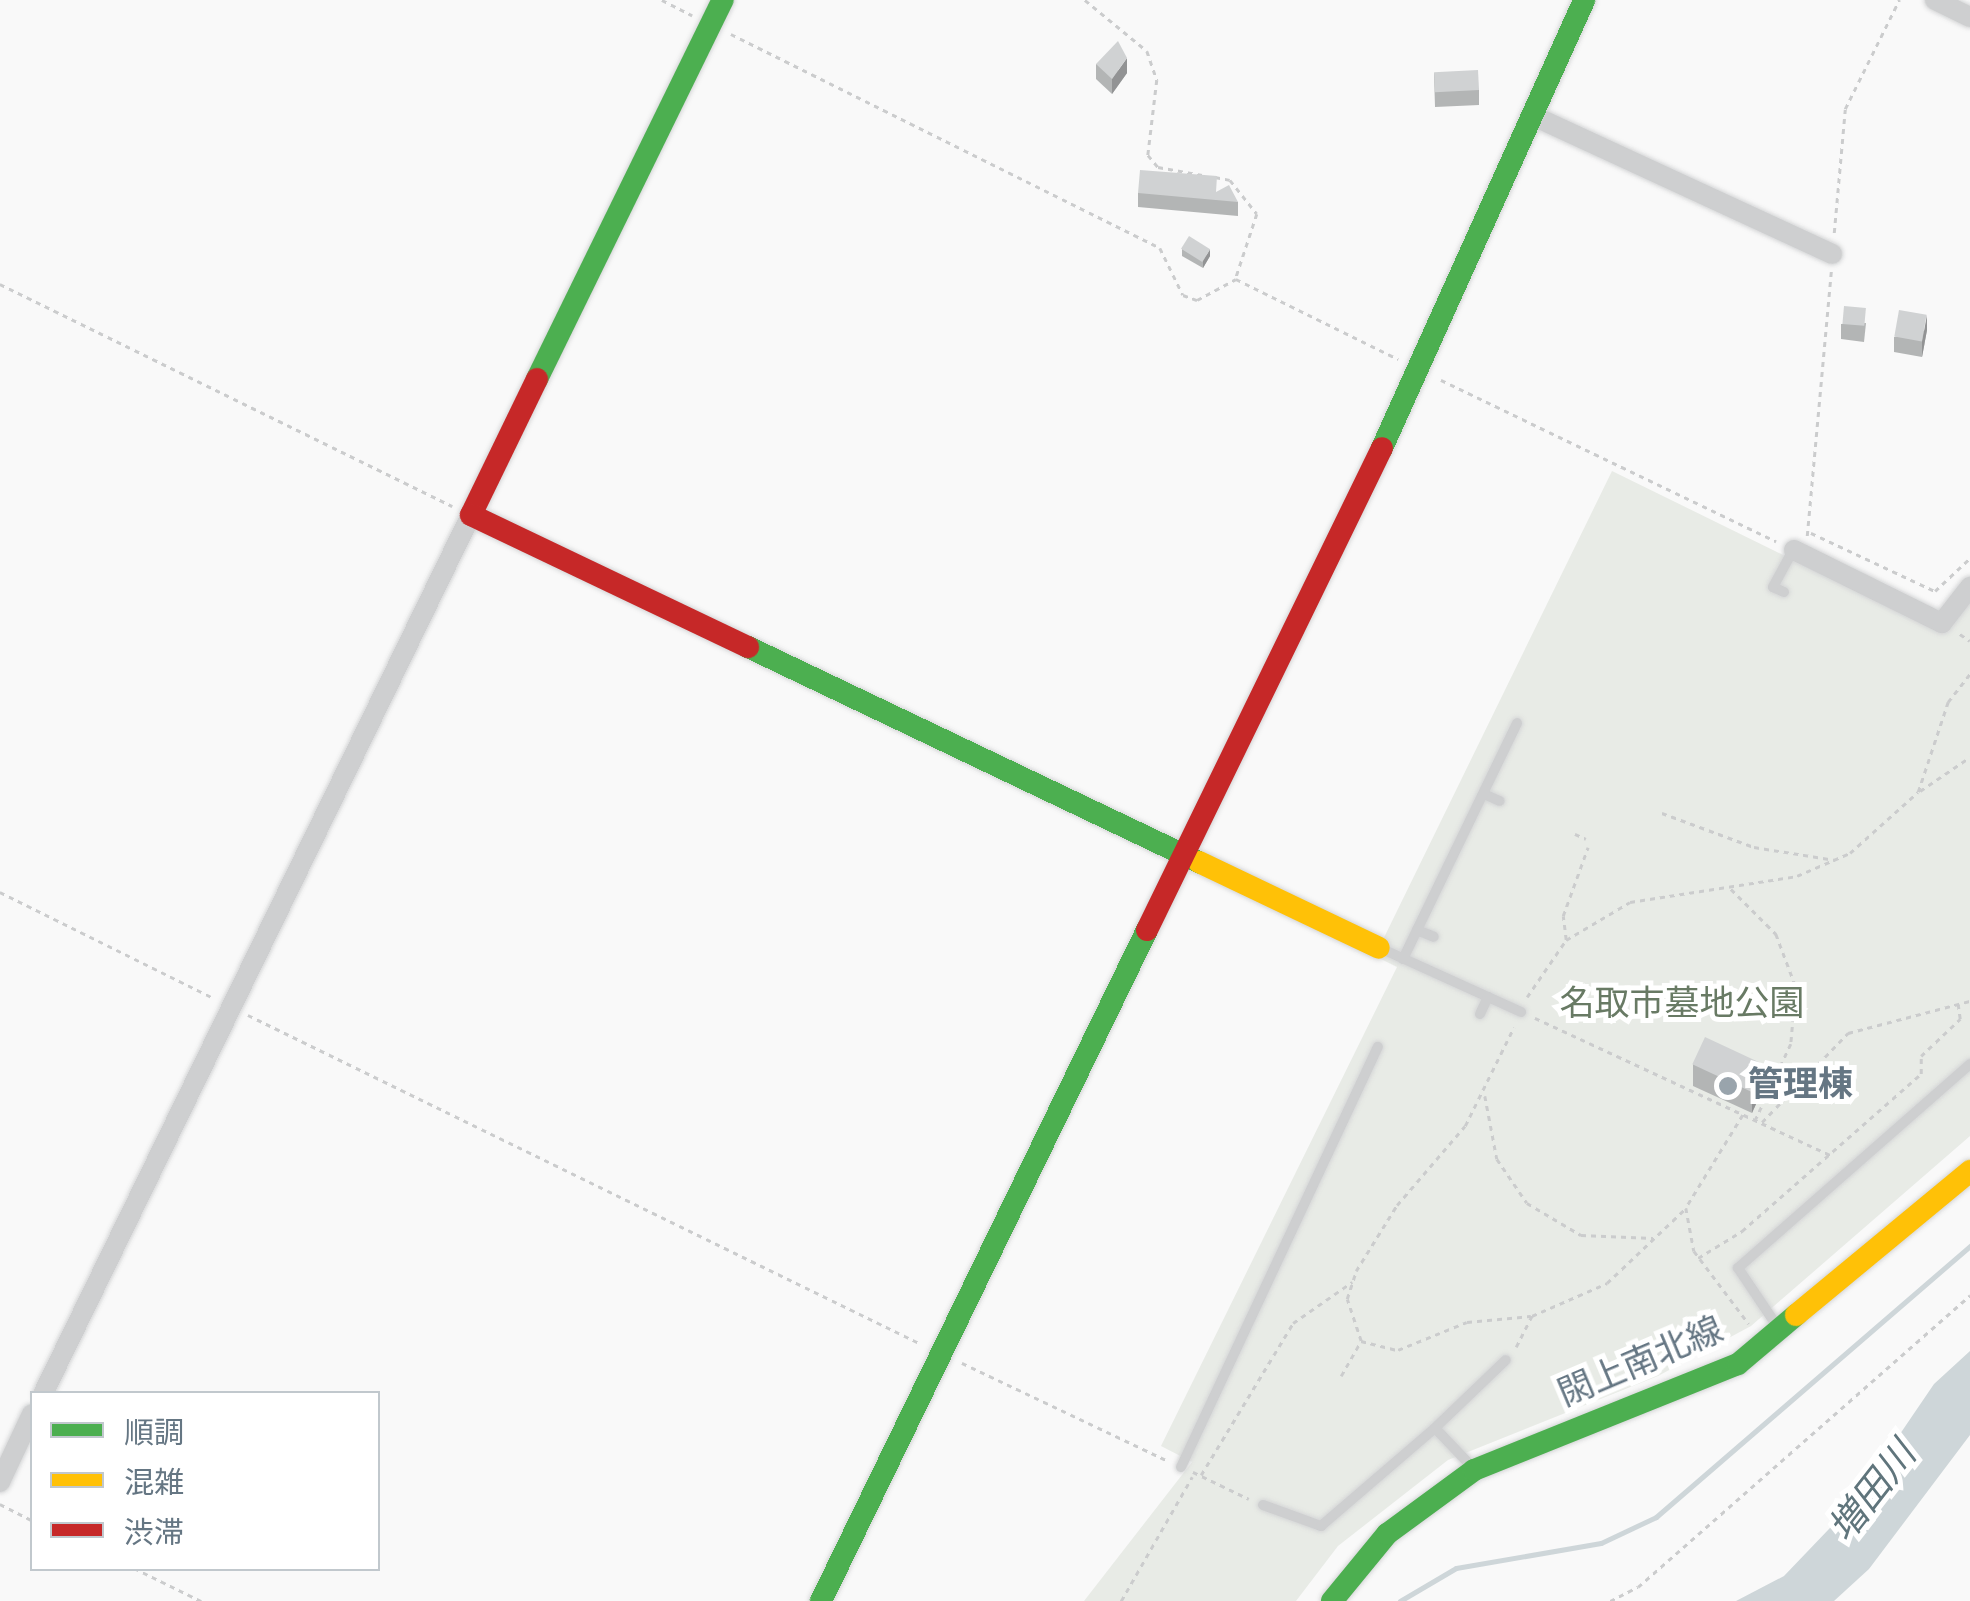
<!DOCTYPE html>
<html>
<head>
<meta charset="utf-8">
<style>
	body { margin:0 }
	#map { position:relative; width:1970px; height:1601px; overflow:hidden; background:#f9f9f9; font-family:"Alegreya Sans","Noto Sans JP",sans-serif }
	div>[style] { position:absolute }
	.green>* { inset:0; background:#e8ebe6 }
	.water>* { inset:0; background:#ced6d9 }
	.stream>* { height:5px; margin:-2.5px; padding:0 2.5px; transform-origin:2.5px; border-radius:2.5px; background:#ced6d9 }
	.path>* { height:2.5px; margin-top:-1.25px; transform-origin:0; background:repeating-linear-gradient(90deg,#cbcccd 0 5px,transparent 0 10px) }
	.roads { filter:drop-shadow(0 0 2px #d5d6d7) drop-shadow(0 0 2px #d5d6d7) }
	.lane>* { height:10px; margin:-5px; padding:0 5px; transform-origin:5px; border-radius:5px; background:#cecfd0 }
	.street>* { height:20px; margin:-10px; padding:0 10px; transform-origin:10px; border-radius:10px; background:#cecfd0 }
	.fast>* { height:22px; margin:-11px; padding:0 11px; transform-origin:11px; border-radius:11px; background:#4caf50 }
	.slow>* { height:22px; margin:-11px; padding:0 11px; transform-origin:11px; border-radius:11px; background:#ffc107 }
	.jam>* { height:22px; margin:-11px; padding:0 11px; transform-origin:11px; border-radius:11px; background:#c62828 }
	.wall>* { inset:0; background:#b3b5b5 }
	.shaded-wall>* { inset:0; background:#929394 }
	.building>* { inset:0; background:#d0d2d3; transform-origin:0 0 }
	.dots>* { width:28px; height:28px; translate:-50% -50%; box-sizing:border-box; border:5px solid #fff; border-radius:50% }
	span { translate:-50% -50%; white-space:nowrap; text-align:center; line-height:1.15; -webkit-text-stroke:10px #fff; paint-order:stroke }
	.park-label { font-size:35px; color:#687a64 }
	.poi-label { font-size:35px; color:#657683; font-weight:700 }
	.left { translate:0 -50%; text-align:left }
	.street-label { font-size:35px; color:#657683 }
	.water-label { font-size:38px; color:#60757c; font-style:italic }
	.legend { position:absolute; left:30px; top:1391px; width:350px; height:180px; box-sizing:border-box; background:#fff; border:2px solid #c1c8cd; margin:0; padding:12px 18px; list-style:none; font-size:30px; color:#657683 }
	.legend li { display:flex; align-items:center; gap:20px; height:50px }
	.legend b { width:50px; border:2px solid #c1c8cd }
</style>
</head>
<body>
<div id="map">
	<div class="green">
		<div style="clip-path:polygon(1612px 471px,1934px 629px,1970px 598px,1970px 1136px,1751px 1326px,1658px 1376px,1448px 1460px,1338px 1546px,1296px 1601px,1084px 1601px,1192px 1462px,1161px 1446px,1397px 967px,1375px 956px)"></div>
	</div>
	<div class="water">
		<div style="clip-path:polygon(1970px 1351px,1970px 1435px,1869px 1569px,1834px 1601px,1736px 1601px,1784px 1576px,1851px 1506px,1934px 1384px)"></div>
	</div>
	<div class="stream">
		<div style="left:1400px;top:1601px;width:65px;rotate:-30.5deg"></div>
		<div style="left:1456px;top:1568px;width:147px;rotate:-9.8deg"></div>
		<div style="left:1601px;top:1543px;width:61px;rotate:-25.3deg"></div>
		<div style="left:1656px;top:1517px;width:415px;rotate:-40.8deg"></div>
	</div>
	<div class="path">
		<div style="left:662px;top:0;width:34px;rotate:27deg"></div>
		<div style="left:1085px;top:0;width:80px;rotate:39.4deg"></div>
		<div style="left:1147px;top:51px;width:31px;rotate:71deg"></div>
		<div style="left:1157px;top:80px;width:76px;rotate:96.8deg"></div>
		<div style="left:1148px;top:155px;width:16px;rotate:50deg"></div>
		<div style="left:1158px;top:167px;width:45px;rotate:10.3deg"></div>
		<div style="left:731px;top:34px;width:479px;rotate:26.5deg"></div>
		<div style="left:1160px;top:248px;width:52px;rotate:63.9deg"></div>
		<div style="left:1183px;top:295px;width:15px;rotate:20deg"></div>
		<div style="left:1197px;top:300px;width:44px;rotate:-28.3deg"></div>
		<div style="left:1236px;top:279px;width:181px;rotate:26.3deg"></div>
		<div style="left:1215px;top:177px;width:15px;rotate:11deg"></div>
		<div style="left:1230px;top:180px;width:43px;rotate:51.5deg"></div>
		<div style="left:1257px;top:214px;width:67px;rotate:108.2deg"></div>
		<div style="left:1834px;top:233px;width:124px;rotate:-84.9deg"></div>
		<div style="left:1845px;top:109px;width:122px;rotate:-63.6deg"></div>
		<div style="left:0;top:284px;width:504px;rotate:26.16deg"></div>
		<div style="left:1441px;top:380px;width:372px;rotate:25.7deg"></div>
		<div style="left:1811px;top:533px;width:137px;rotate:25.1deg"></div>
		<div style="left:1935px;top:591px;width:48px;rotate:-43.3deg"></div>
		<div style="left:1807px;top:536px;width:266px;rotate:-84.8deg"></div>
		<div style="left:1960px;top:634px;width:12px;rotate:35deg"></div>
		<div style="left:1920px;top:791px;width:60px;rotate:-34.2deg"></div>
		<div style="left:1662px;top:813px;width:98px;rotate:20.3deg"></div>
		<div style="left:1754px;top:847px;width:82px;rotate:9.1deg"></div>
		<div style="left:1575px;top:834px;width:12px;rotate:24deg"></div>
		<div style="left:1731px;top:889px;width:64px;rotate:45deg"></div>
		<div style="left:1776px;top:934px;width:57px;rotate:69.3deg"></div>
		<div style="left:1796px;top:987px;width:57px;rotate:95deg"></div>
		<div style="left:1791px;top:1044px;width:83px;rotate:115deg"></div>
		<div style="left:0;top:892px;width:239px;rotate:26.4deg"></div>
		<div style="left:1566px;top:940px;width:24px;rotate:-97deg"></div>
		<div style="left:1563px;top:916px;width:73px;rotate:-70.1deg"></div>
		<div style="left:1527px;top:997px;width:69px;rotate:-55.6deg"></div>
		<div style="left:1566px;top:940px;width:74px;rotate:-30.7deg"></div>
		<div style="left:1630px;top:902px;width:169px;rotate:-8.8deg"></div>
		<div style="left:1797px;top:876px;width:58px;rotate:-23.5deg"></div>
		<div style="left:1850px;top:853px;width:91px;rotate:-41.9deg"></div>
		<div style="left:1918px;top:792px;width:95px;rotate:-71.6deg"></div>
		<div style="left:1948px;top:702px;width:36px;rotate:-52deg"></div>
		<div style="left:248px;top:1015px;width:747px;rotate:26.05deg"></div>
		<div style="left:1535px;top:1018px;width:327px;rotate:24.9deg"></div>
		<div style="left:1485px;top:1096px;width:64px;rotate:79.2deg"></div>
		<div style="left:1497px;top:1159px;width:53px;rotate:55.7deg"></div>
		<div style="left:1527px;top:1203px;width:63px;rotate:30.7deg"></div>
		<div style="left:1581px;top:1235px;width:72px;rotate:2.4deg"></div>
		<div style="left:1743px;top:1115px;width:109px;rotate:121.5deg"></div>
		<div style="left:1686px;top:1208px;width:44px;rotate:79.5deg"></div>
		<div style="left:1694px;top:1251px;width:91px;rotate:53deg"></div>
		<div style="left:1762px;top:1122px;width:124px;rotate:-46deg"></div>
		<div style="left:1848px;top:1033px;width:126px;rotate:-14.7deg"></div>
		<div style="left:1698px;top:1258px;width:52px;rotate:-31.5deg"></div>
		<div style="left:1742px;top:1231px;width:238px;rotate:-41.3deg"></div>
		<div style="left:1921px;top:1074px;width:18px;rotate:-90deg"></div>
		<div style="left:1921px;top:1056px;width:54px;rotate:-43.5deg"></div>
		<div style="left:1960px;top:1019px;width:15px;rotate:-98deg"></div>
		<div style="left:1361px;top:1341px;width:44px;rotate:-108.4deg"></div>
		<div style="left:1347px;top:1299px;width:29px;rotate:-72deg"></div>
		<div style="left:1356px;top:1271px;width:78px;rotate:-58.2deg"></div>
		<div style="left:1397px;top:1205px;width:104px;rotate:-49.3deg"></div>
		<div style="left:1465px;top:1126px;width:110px;rotate:-63.7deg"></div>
		<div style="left:1516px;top:1347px;width:35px;rotate:-63deg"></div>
		<div style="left:1532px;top:1316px;width:82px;rotate:-23.7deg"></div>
		<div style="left:1607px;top:1283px;width:109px;rotate:-43.5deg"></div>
		<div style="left:962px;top:1363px;width:228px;rotate:25.4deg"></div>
		<div style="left:1341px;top:1376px;width:40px;rotate:-60.3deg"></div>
		<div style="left:1361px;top:1341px;width:38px;rotate:14deg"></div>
		<div style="left:1398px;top:1350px;width:74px;rotate:-22.1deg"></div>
		<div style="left:1467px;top:1322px;width:64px;rotate:-5.4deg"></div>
		<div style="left:1193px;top:1472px;width:62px;rotate:25.7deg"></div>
		<div style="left:1201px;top:1475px;width:178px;rotate:-58.8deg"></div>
		<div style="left:1293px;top:1323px;width:72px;rotate:-34.8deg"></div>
		<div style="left:0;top:1504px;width:36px;rotate:27deg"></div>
		<div style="left:134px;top:1568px;width:75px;rotate:26.2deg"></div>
		<div style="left:1121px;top:1601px;width:143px;rotate:-60.2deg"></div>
		<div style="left:1610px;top:1601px;width:31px;rotate:-27deg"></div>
		<div style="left:1638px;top:1587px;width:442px;rotate:-41.3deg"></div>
	</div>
	<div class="roads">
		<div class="lane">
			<div style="left:1784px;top:592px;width:12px;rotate:-156deg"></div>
			<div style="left:1773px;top:587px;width:42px;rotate:-61.6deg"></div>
			<div style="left:1484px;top:794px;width:17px;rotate:24deg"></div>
			<div style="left:1417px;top:930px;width:18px;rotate:22deg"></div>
			<div style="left:1380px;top:948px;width:155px;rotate:24.4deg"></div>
			<div style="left:1403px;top:959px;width:262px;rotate:-64.2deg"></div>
			<div style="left:1480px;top:1014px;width:19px;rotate:-65deg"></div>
			<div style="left:1777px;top:1326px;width:70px;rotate:-123.9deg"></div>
			<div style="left:1738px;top:1268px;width:309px;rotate:-41.3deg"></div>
			<div style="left:1435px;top:1428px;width:98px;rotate:-43.8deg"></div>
			<div style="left:1181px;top:1467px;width:464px;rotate:-64.9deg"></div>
			<div style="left:1263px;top:1505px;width:62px;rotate:19.9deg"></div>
			<div style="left:1321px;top:1526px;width:150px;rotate:-40.7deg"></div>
			<div style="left:1435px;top:1428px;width:57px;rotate:46.4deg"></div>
		</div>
		<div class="street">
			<div style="left:1935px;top:0;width:39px;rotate:26deg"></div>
			<div style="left:1538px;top:118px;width:324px;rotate:24.8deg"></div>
			<div style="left:1794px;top:550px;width:165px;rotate:26.3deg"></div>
			<div style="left:1942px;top:623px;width:46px;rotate:-52.1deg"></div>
			<div style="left:43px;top:1394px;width:978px;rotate:-64.04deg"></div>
			<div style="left:0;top:1482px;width:75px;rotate:-64.8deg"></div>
		</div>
		<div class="fast">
			<div style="left:537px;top:379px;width:422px;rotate:-63.9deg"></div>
			<div style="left:1382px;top:448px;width:491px;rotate:-65.7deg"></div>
			<div style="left:748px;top:647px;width:500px;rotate:25.5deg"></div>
			<div style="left:821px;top:1601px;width:746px;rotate:-64.09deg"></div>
			<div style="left:1332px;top:1601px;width:87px;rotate:-50.6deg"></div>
			<div style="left:1387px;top:1534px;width:108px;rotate:-36.3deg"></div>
			<div style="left:1474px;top:1470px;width:284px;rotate:-21.9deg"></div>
			<div style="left:1738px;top:1364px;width:76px;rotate:-40.2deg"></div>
		</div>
		<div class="slow">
			<div style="left:1199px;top:862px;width:199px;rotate:25.5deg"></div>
			<div style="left:1796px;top:1315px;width:226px;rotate:-39.6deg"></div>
		</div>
		<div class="jam">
			<div style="left:537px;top:379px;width:151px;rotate:115.9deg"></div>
			<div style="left:471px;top:515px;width:307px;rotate:25.5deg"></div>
			<div style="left:1147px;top:930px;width:536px;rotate:-64.01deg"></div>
		</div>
	</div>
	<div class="wall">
		<div style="clip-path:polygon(1096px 64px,1127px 73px,1112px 94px,1096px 79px)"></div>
		<div style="clip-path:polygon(1434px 73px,1479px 90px,1479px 105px,1435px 107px)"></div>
		<div style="clip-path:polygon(1217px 192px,1238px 202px,1238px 216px,1138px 207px,1138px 193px)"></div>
		<div style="clip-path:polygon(1182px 249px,1210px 256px,1203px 268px,1182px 256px)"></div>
		<div style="clip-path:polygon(1866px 323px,1864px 342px,1841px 339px,1841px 324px)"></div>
		<div style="clip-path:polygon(1927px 330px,1922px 357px,1894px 352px,1894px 337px)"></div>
		<div style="clip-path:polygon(1693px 1064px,1764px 1086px,1752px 1113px,1693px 1086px)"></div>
	</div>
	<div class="shaded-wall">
		<div style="clip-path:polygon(1127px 58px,1127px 73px,1112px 94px,1112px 79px)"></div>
		<div style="clip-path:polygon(1210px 249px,1210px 256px,1203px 268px,1203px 261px)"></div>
		<div style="clip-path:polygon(1927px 315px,1927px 330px,1922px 357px,1922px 342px)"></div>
		<div style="clip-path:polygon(1764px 1064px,1764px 1086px,1752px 1113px,1752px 1091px)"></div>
	</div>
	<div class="building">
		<div style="clip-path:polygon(1118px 41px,1127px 58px,1112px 79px,1096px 64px)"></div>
		<div style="left:1478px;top:70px;width:20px;height:44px;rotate:87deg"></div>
		<div style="clip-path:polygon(1140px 170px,1217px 176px,1216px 192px,1229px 185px,1238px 202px,1138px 193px)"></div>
		<div style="left:1189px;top:236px;width:25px;height:15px;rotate:32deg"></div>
		<div style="left:1844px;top:306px;width:22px;height:18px;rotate:5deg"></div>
		<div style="left:1899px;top:310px;width:28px;height:27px;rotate:10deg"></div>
		<div style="left:1705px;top:1037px;width:65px;height:30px;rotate:25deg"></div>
	</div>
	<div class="dots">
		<div style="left:1728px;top:1086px;background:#99a4ac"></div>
	</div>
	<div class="park-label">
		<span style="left:1682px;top:1005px">名取市墓地公園</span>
	</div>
	<div class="poi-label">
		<span class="left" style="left:1748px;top:1086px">管理棟</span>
	</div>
	<div class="street-label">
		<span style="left:1641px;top:1363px;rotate:-23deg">閖上南北線</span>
	</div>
	<div class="water-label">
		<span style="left:1874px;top:1493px;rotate:-52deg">増田川</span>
	</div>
	<ul class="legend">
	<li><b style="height:12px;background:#4caf50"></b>順調</li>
	<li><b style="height:12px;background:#ffc107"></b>混雑</li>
	<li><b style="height:12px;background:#c62828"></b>渋滞</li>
	</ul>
</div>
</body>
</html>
